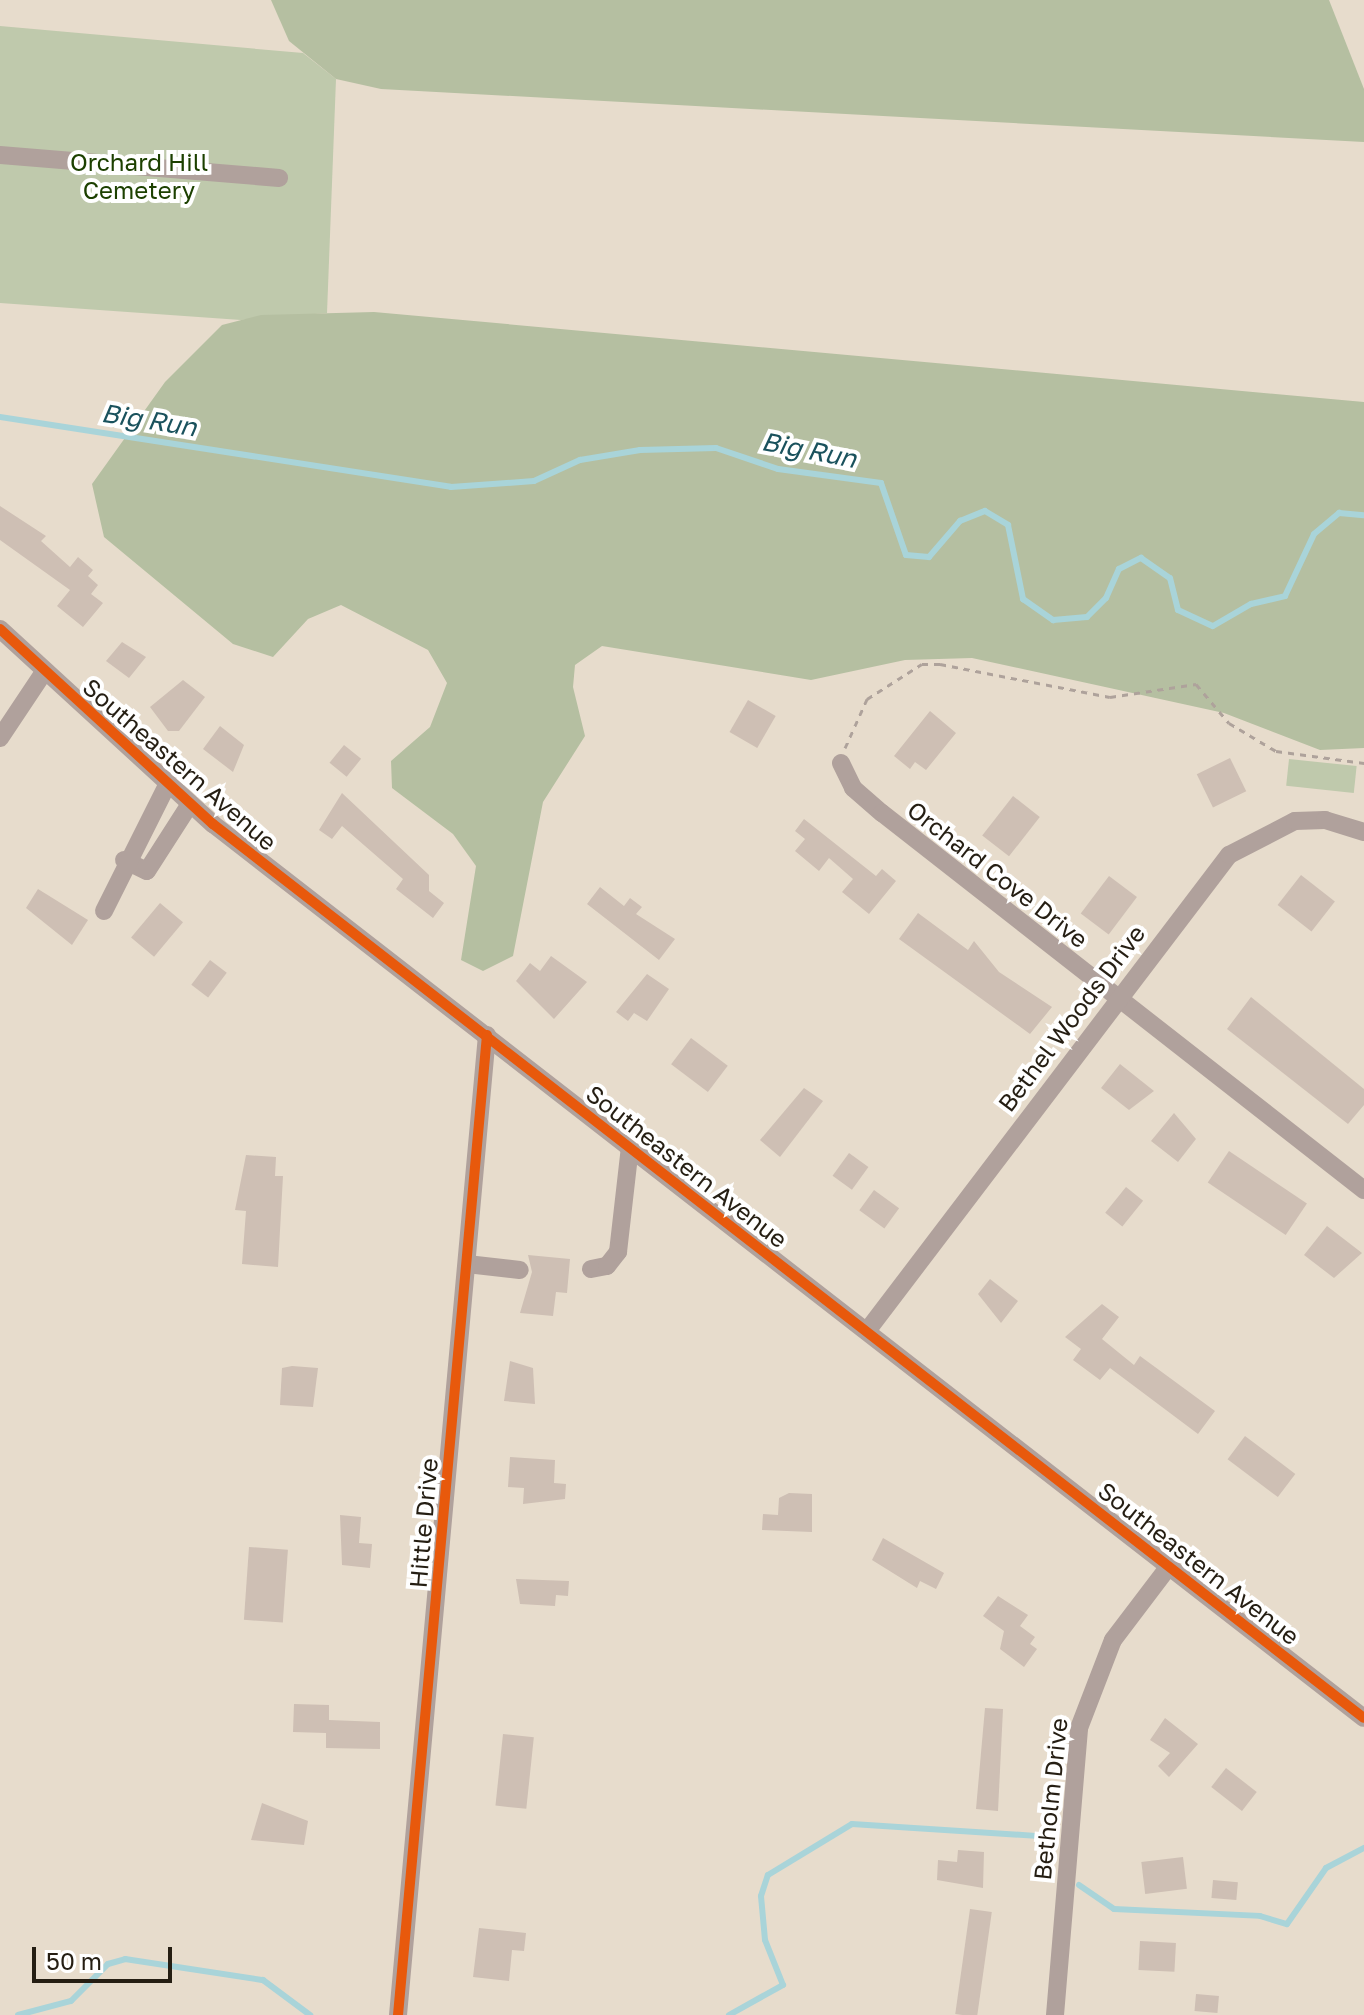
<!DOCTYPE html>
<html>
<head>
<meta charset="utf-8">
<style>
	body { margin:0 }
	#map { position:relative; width:1364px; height:2015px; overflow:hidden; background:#e7dccc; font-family:"Golos Text",sans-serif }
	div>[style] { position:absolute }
	.green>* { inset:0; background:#bfc9ac; transform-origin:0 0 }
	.forest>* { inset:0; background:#b5bfa1 }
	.stream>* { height:6px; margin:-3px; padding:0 3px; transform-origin:3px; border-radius:3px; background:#a9d4d9 }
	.building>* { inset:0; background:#cebfb4; transform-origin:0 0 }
	.path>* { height:3px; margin-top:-1.5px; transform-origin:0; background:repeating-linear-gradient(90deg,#aea29b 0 6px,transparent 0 12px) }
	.minor>* { height:18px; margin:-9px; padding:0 9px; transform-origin:9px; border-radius:9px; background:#b0a19c }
	.cycleway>* { height:10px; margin:-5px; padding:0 5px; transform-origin:5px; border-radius:5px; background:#e8590c }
	span { translate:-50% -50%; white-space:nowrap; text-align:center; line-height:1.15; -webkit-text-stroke:8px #fff; paint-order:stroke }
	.park-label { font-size:24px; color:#1c4000 }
	.street-label { font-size:24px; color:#251e13 }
	.water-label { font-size:26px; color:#1a525d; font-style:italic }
	.scale { position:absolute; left:32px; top:1947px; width:140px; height:36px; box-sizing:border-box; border:4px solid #251e13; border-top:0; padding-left:10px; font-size:24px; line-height:28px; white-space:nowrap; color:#251e13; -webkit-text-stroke:6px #fff; paint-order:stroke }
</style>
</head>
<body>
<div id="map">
	<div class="green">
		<div style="clip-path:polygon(0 26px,303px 53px,336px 79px,327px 313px,241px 320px,0 303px)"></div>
		<div style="left:1289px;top:759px;width:68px;height:27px;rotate:6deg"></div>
	</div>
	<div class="forest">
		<div style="clip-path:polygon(271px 0,1329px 0,1364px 89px,1364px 142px,381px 89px,336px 79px,289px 41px)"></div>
		<div style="clip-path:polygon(374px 312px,1364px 402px,1364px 748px,1320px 750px,1224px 713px,972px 658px,905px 660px,811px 680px,602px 646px,575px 665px,573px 687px,585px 736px,543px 802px,513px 956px,483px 971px,461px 960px,476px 866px,453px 834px,392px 788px,391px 761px,430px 727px,447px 683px,428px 650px,341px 605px,308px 619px,273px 657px,233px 644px,104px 537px,92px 484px,165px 382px,222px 325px,261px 315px)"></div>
	</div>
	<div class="stream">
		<div style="left:0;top:417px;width:456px;rotate:8.8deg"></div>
		<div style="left:451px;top:487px;width:83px;rotate:-4.1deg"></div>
		<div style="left:534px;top:481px;width:51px;rotate:-24.5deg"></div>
		<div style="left:580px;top:460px;width:61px;rotate:-9.5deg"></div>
		<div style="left:640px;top:450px;width:76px;rotate:-1.5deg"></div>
		<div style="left:716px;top:448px;width:65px;rotate:18.7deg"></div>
		<div style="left:778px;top:469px;width:104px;rotate:7.7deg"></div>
		<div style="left:881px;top:483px;width:76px;rotate:70.9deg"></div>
		<div style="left:906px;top:555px;width:23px;rotate:5deg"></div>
		<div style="left:929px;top:557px;width:48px;rotate:-49.3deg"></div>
		<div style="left:960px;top:521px;width:27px;rotate:-22deg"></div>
		<div style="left:985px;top:511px;width:27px;rotate:31deg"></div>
		<div style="left:1008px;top:525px;width:76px;rotate:78.5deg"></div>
		<div style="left:1023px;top:599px;width:37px;rotate:35deg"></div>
		<div style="left:1053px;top:620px;width:34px;rotate:-5deg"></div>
		<div style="left:1087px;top:617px;width:27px;rotate:-45deg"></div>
		<div style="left:1106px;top:598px;width:32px;rotate:-66deg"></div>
		<div style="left:1119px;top:569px;width:25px;rotate:-27deg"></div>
		<div style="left:1141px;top:558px;width:35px;rotate:35deg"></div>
		<div style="left:1170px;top:578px;width:33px;rotate:76deg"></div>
		<div style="left:1178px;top:610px;width:38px;rotate:25deg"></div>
		<div style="left:1213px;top:626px;width:44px;rotate:-30.1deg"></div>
		<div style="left:1251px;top:604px;width:35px;rotate:-13deg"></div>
		<div style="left:1285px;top:596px;width:68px;rotate:-64.9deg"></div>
		<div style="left:1314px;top:534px;width:33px;rotate:-40deg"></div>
		<div style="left:1339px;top:513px;width:25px;rotate:5deg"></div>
		<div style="left:1079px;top:1885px;width:42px;rotate:34.4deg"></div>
		<div style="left:1114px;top:1909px;width:146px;rotate:2.7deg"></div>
		<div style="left:1260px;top:1916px;width:28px;rotate:17deg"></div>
		<div style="left:1287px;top:1924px;width:68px;rotate:-55.1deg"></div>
		<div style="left:1326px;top:1868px;width:43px;rotate:-27.8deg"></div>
		<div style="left:18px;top:2015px;width:55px;rotate:-14.8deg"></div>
		<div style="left:71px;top:2001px;width:52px;rotate:-45deg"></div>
		<div style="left:108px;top:1964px;width:18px;rotate:-16deg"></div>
		<div style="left:125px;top:1959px;width:140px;rotate:8.7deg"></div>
		<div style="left:263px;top:1980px;width:59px;rotate:36.7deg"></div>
		<div style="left:729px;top:2015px;width:62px;rotate:-29.1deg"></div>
		<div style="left:783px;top:1985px;width:48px;rotate:-111.8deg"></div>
		<div style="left:765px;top:1940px;width:44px;rotate:-95.2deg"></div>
		<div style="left:761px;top:1896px;width:22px;rotate:-72deg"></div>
		<div style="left:768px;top:1875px;width:98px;rotate:-31.3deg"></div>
		<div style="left:852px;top:1824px;width:184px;rotate:3.7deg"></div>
		<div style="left:1036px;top:1836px;width:13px;rotate:27deg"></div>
		<div style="left:1048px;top:1842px;width:21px;rotate:82deg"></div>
	</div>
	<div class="building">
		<div style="clip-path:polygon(0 506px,46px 536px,41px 541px,70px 567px,78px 557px,93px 570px,88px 576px,98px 585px,91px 594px,103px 603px,83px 627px,57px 606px,70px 590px,0 540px)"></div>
		<div style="clip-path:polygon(122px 642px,146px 657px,129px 678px,106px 661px)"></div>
		<div style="clip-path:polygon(183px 680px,205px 697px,179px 731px,168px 731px,150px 707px)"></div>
		<div style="left:748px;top:700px;width:32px;height:37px;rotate:30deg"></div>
		<div style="clip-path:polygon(930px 711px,956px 733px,926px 770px,915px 762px,910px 769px,894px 756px)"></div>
		<div style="clip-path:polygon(220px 726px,244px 745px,233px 772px,203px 749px)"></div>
		<div style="left:344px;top:745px;width:22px;height:23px;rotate:39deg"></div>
		<div style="left:1230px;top:758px;width:37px;height:37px;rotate:64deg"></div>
		<div style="clip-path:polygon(342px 793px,429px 875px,429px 891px,444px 903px,433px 918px,396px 889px,403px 879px,342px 826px,332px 839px,319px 830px)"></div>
		<div style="left:1013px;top:796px;width:34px;height:50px;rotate:38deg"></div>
		<div style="clip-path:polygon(804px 819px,876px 876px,882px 869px,896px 881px,869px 914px,842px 892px,853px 879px,829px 858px,819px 871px,795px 851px,805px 839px,795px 831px)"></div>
		<div style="left:1301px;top:875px;width:43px;height:38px;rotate:38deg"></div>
		<div style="left:1109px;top:876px;width:35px;height:47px;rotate:37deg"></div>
		<div style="clip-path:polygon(600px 887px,624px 906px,630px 898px,642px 907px,636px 914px,675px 939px,659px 960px,587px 904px)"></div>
		<div style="clip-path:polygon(38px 889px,88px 920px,72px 945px,26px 908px)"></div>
		<div style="left:160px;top:903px;width:30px;height:45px;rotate:40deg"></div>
		<div style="clip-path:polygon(918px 913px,968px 950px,974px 941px,999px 972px,1052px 1007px,1030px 1034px,899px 939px)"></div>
		<div style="clip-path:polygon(551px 956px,587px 982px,554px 1019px,516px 981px,530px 963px,540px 971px)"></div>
		<div style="left:210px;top:960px;width:21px;height:31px;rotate:37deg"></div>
		<div style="clip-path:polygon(647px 974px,669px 989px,647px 1021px,634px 1013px,628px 1021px,616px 1012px)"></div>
		<div style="clip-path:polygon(1251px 997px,1364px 1089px,1364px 1105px,1348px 1124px,1227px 1029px)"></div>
		<div style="left:691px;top:1038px;width:46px;height:33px;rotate:37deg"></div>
		<div style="clip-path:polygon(1120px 1064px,1154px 1091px,1129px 1110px,1101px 1088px)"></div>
		<div style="clip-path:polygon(804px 1088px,823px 1101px,780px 1157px,760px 1140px)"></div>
		<div style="clip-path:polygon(1174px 1113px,1196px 1139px,1178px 1162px,1151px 1141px)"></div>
		<div style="left:1229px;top:1151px;width:94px;height:38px;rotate:34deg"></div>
		<div style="left:849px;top:1153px;width:24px;height:28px;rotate:36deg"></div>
		<div style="clip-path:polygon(246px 1155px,276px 1157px,275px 1176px,283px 1176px,278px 1267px,242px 1264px,246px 1211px,235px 1210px)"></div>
		<div style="left:1126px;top:1187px;width:22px;height:33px;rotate:39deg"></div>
		<div style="left:874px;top:1190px;width:31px;height:25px;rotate:36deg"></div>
		<div style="clip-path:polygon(1327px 1226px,1362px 1253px,1334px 1278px,1304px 1255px)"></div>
		<div style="clip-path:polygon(528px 1255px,570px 1259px,567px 1293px,556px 1292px,553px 1316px,520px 1313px,532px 1272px)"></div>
		<div style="clip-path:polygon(990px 1279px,1018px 1301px,1001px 1323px,978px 1294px)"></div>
		<div style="clip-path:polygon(1102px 1304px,1119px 1317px,1102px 1339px,1134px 1365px,1140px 1356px,1215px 1411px,1198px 1434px,1110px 1368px,1100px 1380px,1073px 1360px,1081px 1349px,1065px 1337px)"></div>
		<div style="clip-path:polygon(510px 1361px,533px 1368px,535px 1404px,504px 1401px)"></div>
		<div style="clip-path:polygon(292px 1366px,318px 1368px,313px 1407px,280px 1405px,282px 1368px)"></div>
		<div style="left:1245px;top:1436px;width:63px;height:29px;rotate:37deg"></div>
		<div style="clip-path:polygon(510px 1457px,555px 1460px,554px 1483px,566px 1484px,565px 1499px,523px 1504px,524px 1488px,508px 1487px)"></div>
		<div style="clip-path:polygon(789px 1493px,812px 1494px,812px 1532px,762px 1530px,763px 1514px,778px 1515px,779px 1498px)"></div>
		<div style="clip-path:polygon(340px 1515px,361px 1517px,359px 1543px,372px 1544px,370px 1568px,342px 1565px)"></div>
		<div style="clip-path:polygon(883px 1538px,944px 1573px,936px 1589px,920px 1581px,917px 1588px,872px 1560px)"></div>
		<div style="left:249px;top:1547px;width:39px;height:73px;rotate:4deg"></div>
		<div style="clip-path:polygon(516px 1579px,569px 1581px,568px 1596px,556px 1595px,555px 1606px,520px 1604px)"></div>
		<div style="clip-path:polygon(998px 1596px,1028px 1615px,1020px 1626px,1035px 1637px,1030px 1644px,1037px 1649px,1024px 1667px,1000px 1649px,1004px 1631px,983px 1616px)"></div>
		<div style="clip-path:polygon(294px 1704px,329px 1705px,329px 1720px,380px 1722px,380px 1749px,326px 1748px,326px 1733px,293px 1732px)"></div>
		<div style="clip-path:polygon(985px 1708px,1003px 1709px,998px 1811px,976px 1809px)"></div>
		<div style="clip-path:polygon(1165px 1718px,1198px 1744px,1169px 1777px,1158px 1766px,1170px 1753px,1150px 1740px)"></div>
		<div style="left:503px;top:1734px;width:31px;height:72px;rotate:6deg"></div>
		<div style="left:1226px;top:1768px;width:39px;height:24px;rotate:38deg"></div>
		<div style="clip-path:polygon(262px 1803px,308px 1821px,304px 1845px,251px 1840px)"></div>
		<div style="clip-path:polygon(958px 1850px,984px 1852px,983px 1888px,937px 1880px,938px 1860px,957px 1862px)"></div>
		<div style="left:1183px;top:1857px;width:32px;height:42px;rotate:83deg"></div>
		<div style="left:1213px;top:1880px;width:25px;height:18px;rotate:5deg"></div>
		<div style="left:970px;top:1909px;width:22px;height:106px;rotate:8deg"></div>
		<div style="clip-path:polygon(479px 1928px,526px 1933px,524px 1951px,512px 1950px,509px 1981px,473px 1977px)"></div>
		<div style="left:1140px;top:1941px;width:36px;height:29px;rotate:3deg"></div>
		<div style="left:1196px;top:1994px;width:23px;height:17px;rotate:5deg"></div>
	</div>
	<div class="path">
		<div style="left:845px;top:748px;width:54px;rotate:-65.8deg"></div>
		<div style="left:867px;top:699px;width:65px;rotate:-32.5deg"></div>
		<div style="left:922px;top:664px;width:18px"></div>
		<div style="left:940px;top:664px;width:173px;rotate:11deg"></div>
		<div style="left:1110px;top:697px;width:87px;rotate:-8.6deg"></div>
		<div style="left:1196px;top:684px;width:51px;rotate:49.8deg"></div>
		<div style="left:1229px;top:723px;width:55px;rotate:30.8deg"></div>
		<div style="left:1276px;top:751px;width:89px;rotate:7.8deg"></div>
	</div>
	<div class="minor">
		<div style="left:0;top:155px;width:280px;rotate:4.7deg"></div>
		<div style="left:0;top:629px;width:289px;rotate:42.5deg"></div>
		<div style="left:213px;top:824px;width:1457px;rotate:37.84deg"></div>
		<div style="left:0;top:738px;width:79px;rotate:-56.3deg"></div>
		<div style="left:841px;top:763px;width:28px;rotate:64deg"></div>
		<div style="left:853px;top:788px;width:38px;rotate:41deg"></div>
		<div style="left:882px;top:813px;width:612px;rotate:38.03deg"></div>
		<div style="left:124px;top:860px;width:25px;rotate:26deg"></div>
		<div style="left:147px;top:871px;width:80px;rotate:-57.3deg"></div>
		<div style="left:104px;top:911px;width:141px;rotate:-63.4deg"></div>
		<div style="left:467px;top:1264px;width:53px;rotate:6.5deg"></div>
		<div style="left:591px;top:1269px;width:16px;rotate:-11deg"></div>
		<div style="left:607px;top:1266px;width:18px;rotate:-52deg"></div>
		<div style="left:618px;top:1252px;width:107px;rotate:-83.5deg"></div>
		<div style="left:867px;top:1331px;width:598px;rotate:-52.75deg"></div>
		<div style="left:1229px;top:855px;width:74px;rotate:-27.3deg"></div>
		<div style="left:1295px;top:821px;width:30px;rotate:-2deg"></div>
		<div style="left:1325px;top:820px;width:41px;rotate:17.1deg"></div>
		<div style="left:398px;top:2015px;width:984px;rotate:-84.81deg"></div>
		<div style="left:1055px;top:2015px;width:288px;rotate:-85.2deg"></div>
		<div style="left:1079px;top:1728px;width:94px;rotate:-68.9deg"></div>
		<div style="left:1113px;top:1640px;width:94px;rotate:-52.8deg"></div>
	</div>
	<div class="cycleway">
		<div style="left:0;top:629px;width:289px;rotate:42.5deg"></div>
		<div style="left:213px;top:824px;width:1457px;rotate:37.84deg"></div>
		<div style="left:398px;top:2015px;width:984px;rotate:-84.81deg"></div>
	</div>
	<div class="park-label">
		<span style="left:139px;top:176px">Orchard Hill<br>Cemetery</span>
	</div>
	<div class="street-label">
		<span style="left:180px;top:764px;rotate:41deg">Southeastern Avenue</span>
		<span style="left:998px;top:874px;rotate:38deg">Orchard Cove Drive</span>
		<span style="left:1071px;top:1018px;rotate:-53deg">Bethel Woods Drive</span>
		<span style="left:687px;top:1166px;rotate:38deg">Southeastern Avenue</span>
		<span style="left:423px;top:1523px;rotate:-85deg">Hittle Drive</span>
		<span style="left:1199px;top:1563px;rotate:38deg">Southeastern Avenue</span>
		<span style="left:1050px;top:1799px;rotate:-84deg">Betholm Drive</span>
	</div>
	<div class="water-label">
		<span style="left:149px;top:420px;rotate:9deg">Big Run</span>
		<span style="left:809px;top:450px;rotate:11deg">Big Run</span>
	</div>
	<div class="scale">50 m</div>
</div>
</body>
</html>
